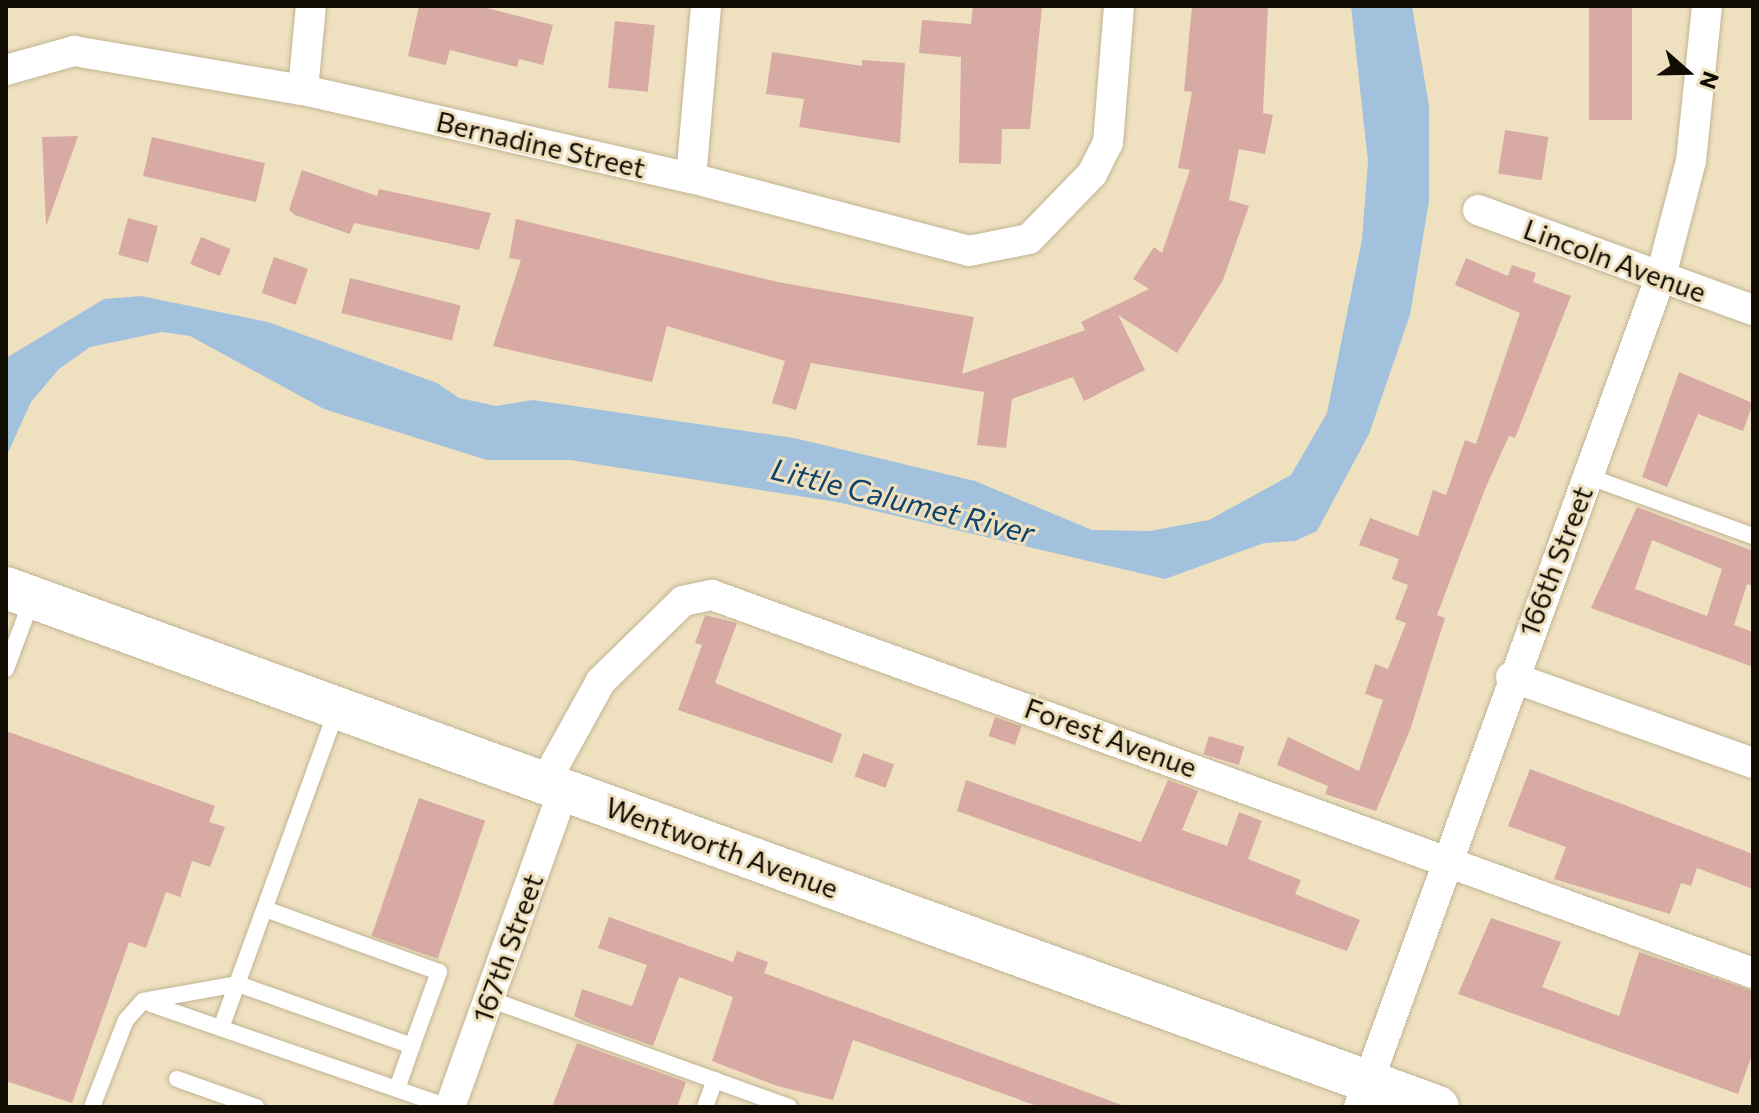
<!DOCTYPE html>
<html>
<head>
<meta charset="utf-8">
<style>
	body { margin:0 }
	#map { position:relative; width:1759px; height:1113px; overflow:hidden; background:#efe1c0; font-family:Commissioner,sans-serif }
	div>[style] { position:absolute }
	.water>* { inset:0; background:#a1c1dd }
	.building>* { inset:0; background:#d7aaa3; transform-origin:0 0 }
	.roads { filter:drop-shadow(0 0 2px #c1b493) drop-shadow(0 0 2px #c1b493) }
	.lane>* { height:16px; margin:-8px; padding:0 8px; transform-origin:8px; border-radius:8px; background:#fff }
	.street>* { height:30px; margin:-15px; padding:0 15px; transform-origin:15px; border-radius:15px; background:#fff }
	.secondary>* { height:42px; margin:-21px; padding:0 21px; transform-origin:21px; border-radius:21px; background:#fff }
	span { translate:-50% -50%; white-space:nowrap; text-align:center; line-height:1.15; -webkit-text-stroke:6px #efe1c0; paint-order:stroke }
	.street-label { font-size:28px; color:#130e04 }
	.water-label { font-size:30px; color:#0f4369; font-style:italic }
	.frame { position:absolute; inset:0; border:8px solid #130e04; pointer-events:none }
	.north { position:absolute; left:1647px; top:32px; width:80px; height:80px; -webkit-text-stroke:6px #efe1c0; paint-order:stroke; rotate:110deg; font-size:22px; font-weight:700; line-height:32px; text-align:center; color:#130e04 }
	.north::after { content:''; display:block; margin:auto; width:28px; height:36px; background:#130e04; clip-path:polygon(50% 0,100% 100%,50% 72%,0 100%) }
</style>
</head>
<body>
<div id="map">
	<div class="water">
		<div style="clip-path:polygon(1351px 6px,1412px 6px,1429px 106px,1429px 201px,1410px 315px,1369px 434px,1317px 531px,1295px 541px,1264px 543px,1165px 579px,837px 502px,570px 460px,487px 460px,324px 409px,190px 336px,162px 332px,90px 347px,59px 369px,31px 402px,6px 457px,6px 358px,104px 299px,141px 296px,268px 322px,437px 383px,459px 398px,496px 406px,533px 400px,794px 438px,975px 481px,1092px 530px,1150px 531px,1209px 520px,1291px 475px,1327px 413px,1362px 239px,1368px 162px)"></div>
	</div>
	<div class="building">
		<div style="clip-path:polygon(419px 6px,479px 6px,553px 25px,543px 65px,519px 59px,517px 67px,450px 50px,446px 65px,408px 56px)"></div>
		<div style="clip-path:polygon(973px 6px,1042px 6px,1030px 129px,1002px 129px,1001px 164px,959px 163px,961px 57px,919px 53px,922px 20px,971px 24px)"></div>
		<div style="clip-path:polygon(1192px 6px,1268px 6px,1263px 113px,1273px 115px,1265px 154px,1239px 149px,1229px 200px,1249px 206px,1223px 280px,1177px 353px,1118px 315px,1145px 370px,1084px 401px,1073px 377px,1012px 399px,1006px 448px,977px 445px,984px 392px,811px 363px,796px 410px,772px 403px,785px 361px,667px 326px,652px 382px,493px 346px,521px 260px,509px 258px,516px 219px,778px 282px,974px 317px,962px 374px,1085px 330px,1081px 322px,1149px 289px,1133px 279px,1154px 247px,1162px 253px,1190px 170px,1178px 168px,1192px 92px,1184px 91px)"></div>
		<div style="left:1589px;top:6px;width:43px;height:114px"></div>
		<div style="left:615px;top:21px;width:40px;height:67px;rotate:6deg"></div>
		<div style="clip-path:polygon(772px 52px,862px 66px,862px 60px,905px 63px,900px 143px,799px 127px,804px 99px,766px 94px)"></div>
		<div style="left:1505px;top:130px;width:44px;height:44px;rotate:9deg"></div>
		<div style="clip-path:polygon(78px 136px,47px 224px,46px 224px,42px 137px)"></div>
		<div style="left:152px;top:137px;width:116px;height:40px;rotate:13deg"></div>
		<div style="clip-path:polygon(302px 170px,377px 196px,379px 189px,491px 213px,479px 250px,354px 223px,350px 234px,295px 215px,289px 210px)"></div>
		<div style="left:128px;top:218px;width:31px;height:38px;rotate:15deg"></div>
		<div style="left:201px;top:237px;width:32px;height:29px;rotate:22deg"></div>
		<div style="left:274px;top:257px;width:36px;height:38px;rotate:19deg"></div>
		<div style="clip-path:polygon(1466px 258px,1508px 276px,1512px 265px,1536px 273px,1533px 282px,1571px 296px,1515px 438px,1509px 436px,1485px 489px,1437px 615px,1445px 618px,1410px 730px,1376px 811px,1325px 794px,1328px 786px,1277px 765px,1288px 737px,1359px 771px,1383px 700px,1365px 694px,1375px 664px,1388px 669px,1406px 623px,1395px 619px,1408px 585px,1392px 579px,1399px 559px,1359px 545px,1370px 518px,1418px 536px,1433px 490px,1446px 495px,1465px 440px,1476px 444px,1520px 313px,1455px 285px)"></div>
		<div style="left:350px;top:278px;width:114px;height:36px;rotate:14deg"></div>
		<div style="clip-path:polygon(1679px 372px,1753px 403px,1743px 431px,1698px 414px,1667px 487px,1642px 477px)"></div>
		<div style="clip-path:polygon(evenodd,1637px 507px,1753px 551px,1753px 586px,1747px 584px,1734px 625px,1753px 632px,1753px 667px,1591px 608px,1637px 507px,1652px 540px,1722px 569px,1707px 616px,1635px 589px,1652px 540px)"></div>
		<div style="clip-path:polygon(705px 615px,737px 623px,715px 683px,842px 734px,832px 763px,678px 710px,702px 645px,695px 643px)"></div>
		<div style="left:995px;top:717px;width:28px;height:20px;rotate:19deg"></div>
		<div style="clip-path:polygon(6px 731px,215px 806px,209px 822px,225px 827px,210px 867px,192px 861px,180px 897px,166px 892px,146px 948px,129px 942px,72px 1103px,6px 1081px)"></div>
		<div style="left:1209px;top:736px;width:37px;height:19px;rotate:17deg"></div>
		<div style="left:863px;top:753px;width:33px;height:25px;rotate:20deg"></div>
		<div style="clip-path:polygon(1530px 769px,1753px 854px,1753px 889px,1697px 868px,1691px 886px,1681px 883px,1670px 914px,1554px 879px,1566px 847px,1508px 826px)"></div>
		<div style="clip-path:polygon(966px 780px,1141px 842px,1168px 780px,1198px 791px,1182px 830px,1227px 846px,1239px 812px,1262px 821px,1248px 859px,1301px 880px,1295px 894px,1360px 920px,1347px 951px,957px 811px)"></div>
		<div style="left:419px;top:798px;width:70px;height:146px;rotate:19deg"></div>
		<div style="clip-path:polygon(609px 917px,733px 962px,737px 951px,768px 962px,764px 973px,1127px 1107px,1040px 1107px,853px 1040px,833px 1100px,777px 1086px,712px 1061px,733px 997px,679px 977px,653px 1046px,586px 1022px,574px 1016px,582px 989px,632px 1006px,647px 965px,598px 948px)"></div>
		<div style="clip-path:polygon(1491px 918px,1561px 942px,1542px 987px,1619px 1016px,1639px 952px,1753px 991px,1753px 1052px,1738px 1094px,1458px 994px)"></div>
		<div style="clip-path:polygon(577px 1043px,686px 1082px,677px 1107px,552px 1107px)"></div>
	</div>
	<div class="roads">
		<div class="lane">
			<div style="left:1587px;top:476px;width:177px;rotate:19.9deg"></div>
			<div style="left:6px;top:669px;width:75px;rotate:-69.6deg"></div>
			<div style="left:489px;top:999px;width:319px;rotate:19.8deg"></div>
			<div style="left:151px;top:1004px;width:314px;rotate:19.1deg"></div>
			<div style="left:221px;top:1028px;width:339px;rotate:-70deg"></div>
			<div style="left:177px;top:1079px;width:84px;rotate:19.5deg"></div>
			<div style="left:397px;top:1089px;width:46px;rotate:-70.8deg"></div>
			<div style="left:92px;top:1107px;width:93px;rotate:-68.7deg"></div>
			<div style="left:126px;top:1020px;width:25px;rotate:-48deg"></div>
			<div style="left:143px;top:1001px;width:97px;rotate:-10.1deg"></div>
			<div style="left:238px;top:984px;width:185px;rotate:19.6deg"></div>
			<div style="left:412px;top:1046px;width:79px;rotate:-70deg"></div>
			<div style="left:439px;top:972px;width:185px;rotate:-160.1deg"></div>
			<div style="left:705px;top:1107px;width:29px;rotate:-70deg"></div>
		</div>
		<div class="street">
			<div style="left:6px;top:70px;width:71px;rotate:-15.6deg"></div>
			<div style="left:74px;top:51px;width:232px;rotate:9.7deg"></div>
			<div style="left:303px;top:90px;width:398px;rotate:12.8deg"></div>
			<div style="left:691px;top:178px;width:287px;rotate:14.7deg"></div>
			<div style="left:969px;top:251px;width:61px;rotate:-11.3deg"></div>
			<div style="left:1029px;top:239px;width:91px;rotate:-45.9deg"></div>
			<div style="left:1092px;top:174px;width:35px;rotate:-63deg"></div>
			<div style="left:1108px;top:143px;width:137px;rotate:-85.4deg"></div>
			<div style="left:303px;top:90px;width:84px;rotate:-84.6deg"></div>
			<div style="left:691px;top:178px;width:173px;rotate:-85deg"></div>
			<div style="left:1478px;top:210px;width:293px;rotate:20deg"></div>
			<div style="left:1511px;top:677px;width:257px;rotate:19.6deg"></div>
			<div style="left:545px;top:782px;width:115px;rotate:-61deg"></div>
			<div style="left:601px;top:681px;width:115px;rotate:-44.3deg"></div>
			<div style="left:683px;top:601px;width:30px;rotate:-12deg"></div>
			<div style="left:712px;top:595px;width:1108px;rotate:19.96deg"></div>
			<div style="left:450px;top:1107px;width:338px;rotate:-70.3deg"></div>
			<div style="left:1359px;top:1107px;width:884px;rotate:-70.03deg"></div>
			<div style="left:1661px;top:276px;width:119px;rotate:-75.4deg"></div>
			<div style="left:1691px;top:161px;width:156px;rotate:-84.1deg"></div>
		</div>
		<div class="secondary">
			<div style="left:6px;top:588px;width:1523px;rotate:19.92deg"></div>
		</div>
	</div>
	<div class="street-label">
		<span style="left:541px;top:144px;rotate:13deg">Bernadine Street</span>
		<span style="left:1615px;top:260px;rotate:20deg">Lincoln Avenue</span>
		<span style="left:1555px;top:561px;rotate:-69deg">166th Street</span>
		<span style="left:1111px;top:737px;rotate:20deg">Forest Avenue</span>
		<span style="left:722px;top:847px;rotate:20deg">Wentworth Avenue</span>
		<span style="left:507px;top:948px;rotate:-70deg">167th Street</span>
	</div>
	<div class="water-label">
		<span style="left:903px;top:500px;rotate:14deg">Little Calumet River</span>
	</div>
	<div class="frame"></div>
	<div class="north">N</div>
</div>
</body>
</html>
